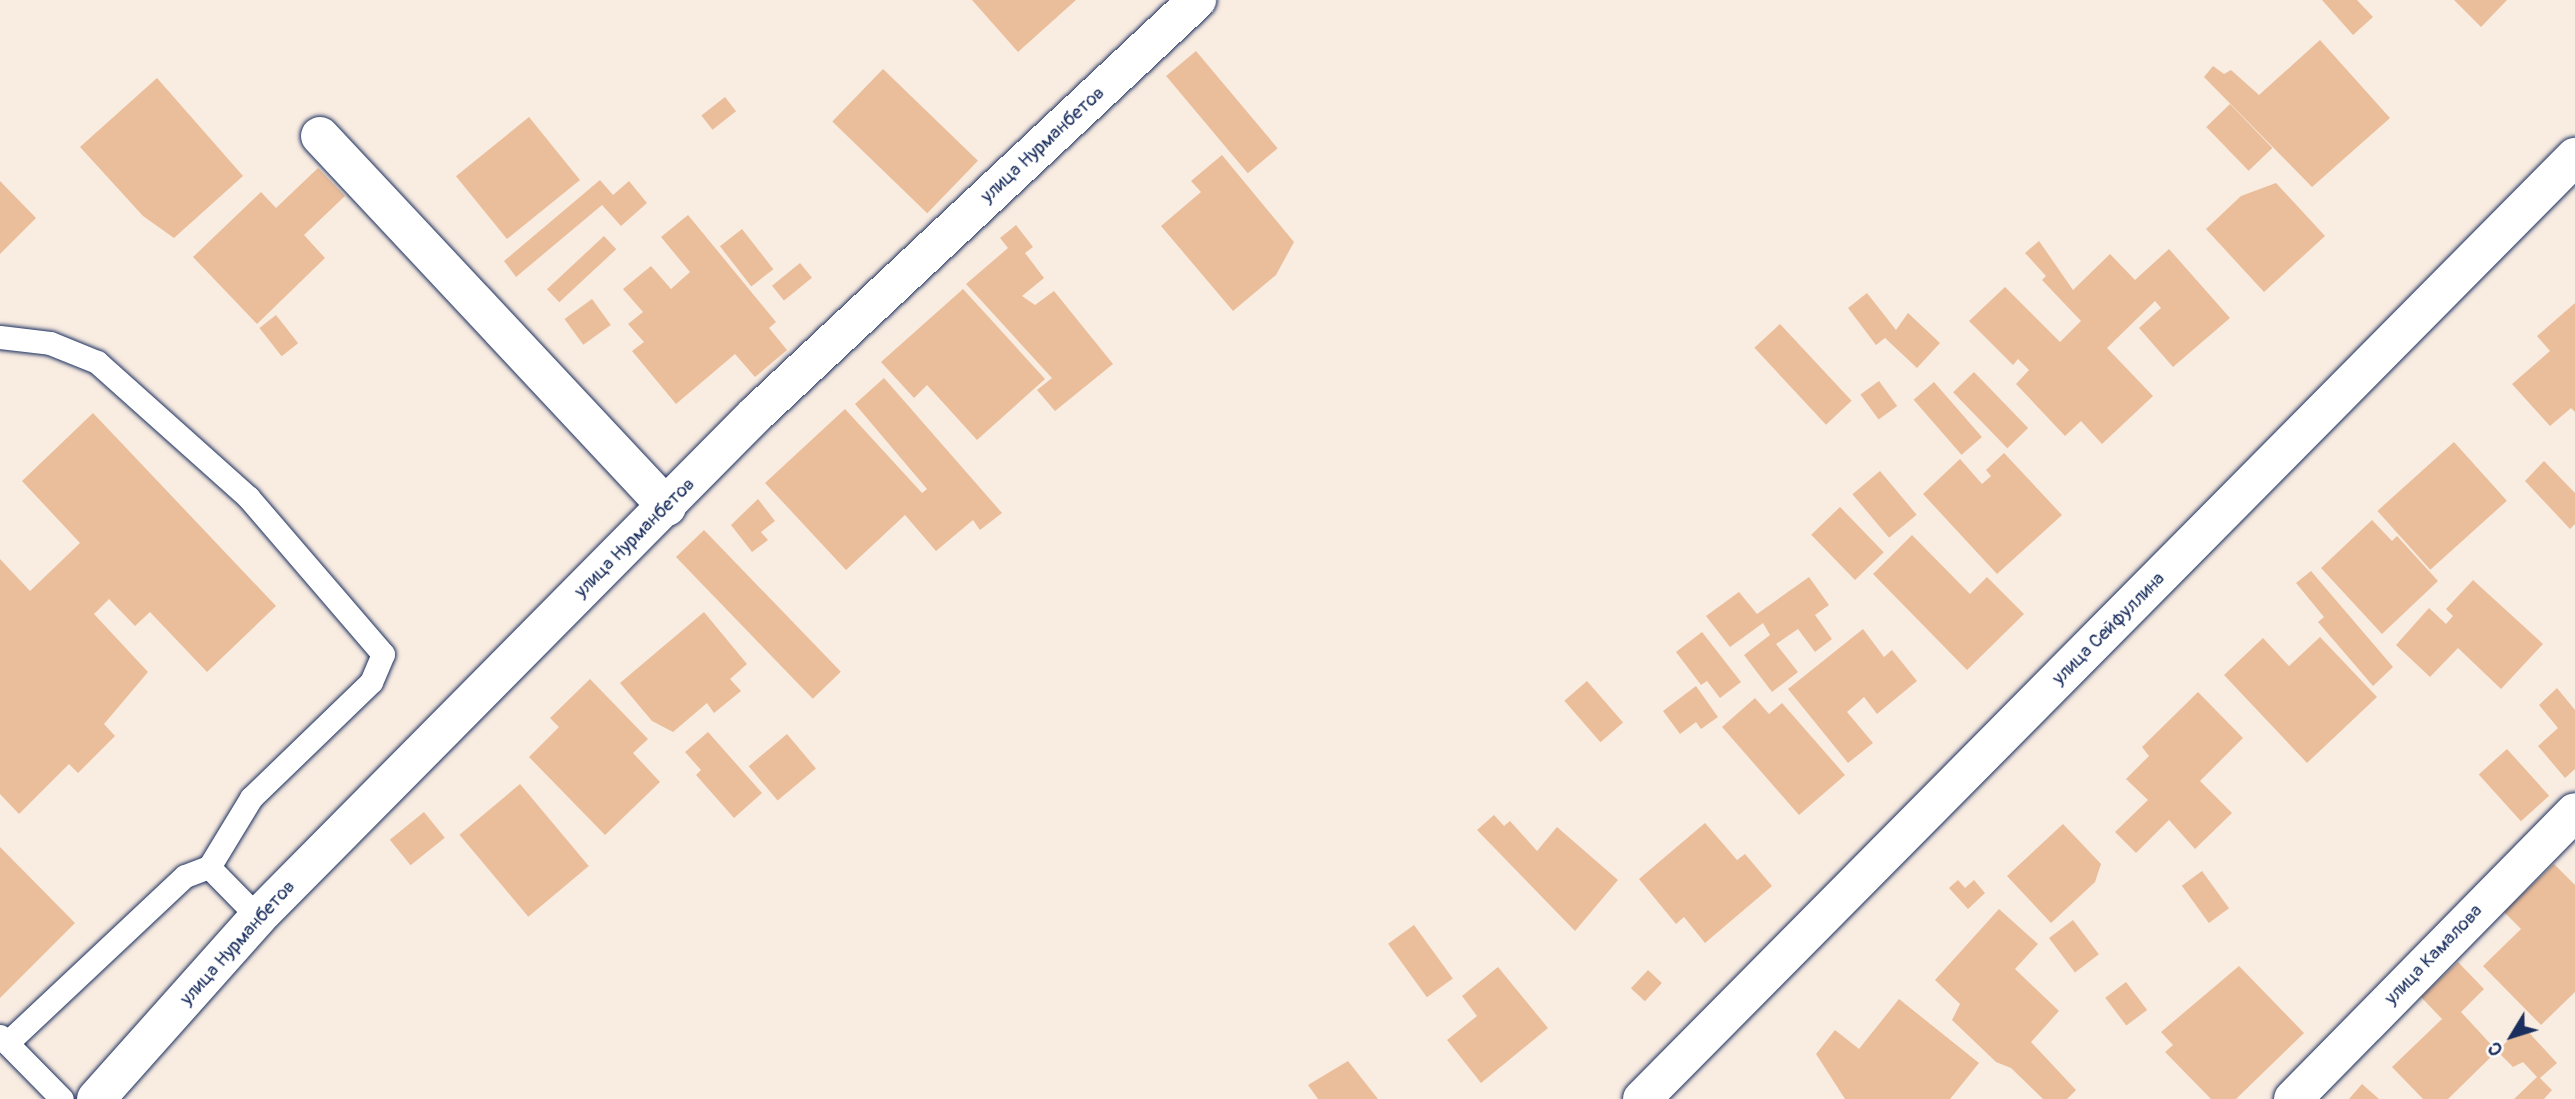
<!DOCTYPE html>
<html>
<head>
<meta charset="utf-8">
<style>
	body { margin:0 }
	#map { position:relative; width:2575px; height:1099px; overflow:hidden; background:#f9ece1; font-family:Pangolin,sans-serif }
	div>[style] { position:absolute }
	.building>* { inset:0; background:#ebbe9b; transform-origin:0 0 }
	.roads { filter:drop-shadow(0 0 2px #1b2f5e) drop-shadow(0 0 2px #1b2f5e) }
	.service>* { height:23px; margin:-11.5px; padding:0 11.5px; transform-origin:11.5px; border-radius:11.5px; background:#fff }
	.minor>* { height:38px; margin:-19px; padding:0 19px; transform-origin:19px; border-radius:19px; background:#fff }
	.tertiary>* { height:38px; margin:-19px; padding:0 19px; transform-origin:19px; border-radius:19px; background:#fff }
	span { translate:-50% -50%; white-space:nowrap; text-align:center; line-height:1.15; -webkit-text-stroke:6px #fff; paint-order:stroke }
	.street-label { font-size:19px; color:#1b2f5e }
	.north { position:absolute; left:2477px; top:1001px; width:70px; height:70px; -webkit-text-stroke:5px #fff; paint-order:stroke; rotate:232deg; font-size:19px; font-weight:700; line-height:28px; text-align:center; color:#1b2f5e }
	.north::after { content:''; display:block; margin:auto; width:24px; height:32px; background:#1b2f5e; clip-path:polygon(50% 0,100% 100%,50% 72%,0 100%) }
</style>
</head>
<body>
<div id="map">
	<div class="building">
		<div style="clip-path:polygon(972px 0,1076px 0,1018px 52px)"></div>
		<div style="clip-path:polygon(2322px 0,2357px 0,2373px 17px,2353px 35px)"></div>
		<div style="clip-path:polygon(2454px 0,2507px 0,2481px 27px)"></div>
		<div style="clip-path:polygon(2320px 40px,2390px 118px,2312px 187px,2204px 77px,2213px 66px,2224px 74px,2231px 70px,2259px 95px)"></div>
		<div style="left:1196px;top:51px;width:127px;height:39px;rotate:50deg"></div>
		<div style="left:883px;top:69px;width:132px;height:73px;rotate:44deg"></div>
		<div style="clip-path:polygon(157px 78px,243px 176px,174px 238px,143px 216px,80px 147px)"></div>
		<div style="left:725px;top:97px;width:18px;height:30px;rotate:52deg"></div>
		<div style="left:2230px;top:104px;width:61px;height:33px;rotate:46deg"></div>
		<div style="left:529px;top:117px;width:81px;height:94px;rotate:51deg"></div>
		<div style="clip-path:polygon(1222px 155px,1294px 242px,1276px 275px,1233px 311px,1161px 226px,1201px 192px,1191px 181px)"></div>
		<div style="clip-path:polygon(318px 168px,345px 196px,304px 235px,325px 258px,257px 324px,193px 257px,261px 192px,276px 208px)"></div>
		<div style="clip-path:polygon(600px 180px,613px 195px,629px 181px,647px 203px,621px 226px,602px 205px,516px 277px,504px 261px)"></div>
		<div style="clip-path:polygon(0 181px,36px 218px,0 254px)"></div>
		<div style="clip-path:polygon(2276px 183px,2325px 236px,2264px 292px,2206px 229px,2241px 196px)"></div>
		<div style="clip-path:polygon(688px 215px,776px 322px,769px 328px,787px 350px,755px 377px,735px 354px,676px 404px,632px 351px,644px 342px,628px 324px,643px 312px,623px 289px,651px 266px,671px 289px,690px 272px,661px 237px)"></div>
		<div style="clip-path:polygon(1016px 225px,1033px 247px,1025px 253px,1044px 278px,1022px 296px,1035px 305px,1054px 291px,1113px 364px,1055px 411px,1037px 390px,1052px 378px,966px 284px,1008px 248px,1000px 238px)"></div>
		<div style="left:742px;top:229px;width:51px;height:28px;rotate:52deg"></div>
		<div style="left:604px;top:236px;width:18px;height:78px;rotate:47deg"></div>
		<div style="clip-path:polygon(2039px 241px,2073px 290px,2110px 254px,2135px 280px,2169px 249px,2230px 318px,2173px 367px,2139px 328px,2161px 308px,2155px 301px,2107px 348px,2153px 396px,2102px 444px,2081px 421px,2065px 436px,2016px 384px,2029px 370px,2018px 359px,2013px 365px,1969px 321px,2005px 287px,2060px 342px,2081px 321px,2042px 280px,2046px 276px,2025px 253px)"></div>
		<div style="left:800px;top:263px;width:19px;height:36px;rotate:51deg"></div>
		<div style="clip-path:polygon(963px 289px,1045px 379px,977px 440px,927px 385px,914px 398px,881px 362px)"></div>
		<div style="clip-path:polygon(1867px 293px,1896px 330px,1908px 313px,1940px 343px,1917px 368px,1885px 338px,1876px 345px,1848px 308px)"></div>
		<div style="left:592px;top:299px;width:32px;height:34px;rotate:54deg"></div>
		<div style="clip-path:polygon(2575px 303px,2575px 412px,2571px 408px,2550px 426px,2512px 384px,2550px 351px,2537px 336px)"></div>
		<div style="left:276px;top:315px;width:36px;height:21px;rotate:52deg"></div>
		<div style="left:1780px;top:324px;width:105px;height:35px;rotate:47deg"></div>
		<div style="left:1974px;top:372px;width:78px;height:29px;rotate:46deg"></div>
		<div style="clip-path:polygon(884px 378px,1002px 513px,980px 530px,973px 520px,936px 551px,905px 515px,846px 570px,765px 483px,845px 409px,922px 493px,927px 489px,855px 404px)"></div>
		<div style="left:1879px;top:381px;width:31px;height:23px;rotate:54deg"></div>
		<div style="left:1934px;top:382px;width:73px;height:27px;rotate:49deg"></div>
		<div style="clip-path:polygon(93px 413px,276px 606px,207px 672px,150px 612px,135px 626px,109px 599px,94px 614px,148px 672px,104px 724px,115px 736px,78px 773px,69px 764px,19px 814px,0 794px,0 559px,30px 591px,80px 543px,22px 481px)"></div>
		<div style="left:2454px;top:442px;width:79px;height:103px;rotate:48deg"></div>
		<div style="clip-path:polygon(2004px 453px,2062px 515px,1997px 574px,1923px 494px,1960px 459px,1982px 484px,1991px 476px,1986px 470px)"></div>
		<div style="clip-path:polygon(2544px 461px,2575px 493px,2575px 524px,2570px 529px,2525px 481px)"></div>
		<div style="left:1880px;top:471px;width:57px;height:36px;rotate:50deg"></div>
		<div style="clip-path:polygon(758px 499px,775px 521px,761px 532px,768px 540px,752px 552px,731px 525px)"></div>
		<div style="left:1840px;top:507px;width:63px;height:40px;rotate:46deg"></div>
		<div style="clip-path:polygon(2372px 520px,2392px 541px,2397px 536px,2438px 581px,2382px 634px,2321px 568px)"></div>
		<div style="left:704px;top:530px;width:197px;height:39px;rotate:46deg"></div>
		<div style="clip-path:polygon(1912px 535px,1970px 594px,1987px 577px,2024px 614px,1967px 670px,1873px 574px)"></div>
		<div style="clip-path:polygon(2311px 571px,2393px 667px,2373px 686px,2318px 622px,2324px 617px,2296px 583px)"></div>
		<div style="clip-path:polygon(1809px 577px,1829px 605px,1815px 615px,1832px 639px,1815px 652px,1798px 629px,1776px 644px,1798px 672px,1772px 692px,1744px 655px,1770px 635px,1763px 623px,1730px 647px,1706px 616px,1739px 592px,1757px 614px)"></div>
		<div style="clip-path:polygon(2473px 580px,2543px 644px,2501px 689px,2458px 648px,2430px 677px,2396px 645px,2429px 608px,2446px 624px,2453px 616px,2446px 609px)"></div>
		<div style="clip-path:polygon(704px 612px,747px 664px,730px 679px,741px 691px,714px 713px,707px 703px,673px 732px,652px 721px,620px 683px)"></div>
		<div style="clip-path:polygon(1863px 629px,1884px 657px,1892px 650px,1917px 681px,1877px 714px,1864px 697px,1847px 712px,1873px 743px,1848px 763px,1788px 689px)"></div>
		<div style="clip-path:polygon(1702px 632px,1741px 682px,1720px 698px,1707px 681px,1701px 685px,1676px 652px)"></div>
		<div style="clip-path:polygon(2320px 637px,2377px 697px,2307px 763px,2224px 675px,2263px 638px,2289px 666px)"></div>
		<div style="clip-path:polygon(590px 679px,648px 739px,633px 753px,660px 782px,605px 835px,529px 757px,559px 727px,550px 718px)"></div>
		<div style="left:1587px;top:681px;width:55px;height:30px;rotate:49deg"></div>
		<div style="clip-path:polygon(1696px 686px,1718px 717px,1701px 729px,1696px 722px,1680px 734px,1663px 711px)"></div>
		<div style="clip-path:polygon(2557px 688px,2575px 710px,2575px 769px,2565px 778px,2538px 746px,2558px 728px,2539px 705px)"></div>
		<div style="clip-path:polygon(2198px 692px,2243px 738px,2200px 781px,2232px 813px,2195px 849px,2169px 820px,2136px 853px,2115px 832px,2148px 800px,2126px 779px,2149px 756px,2142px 747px)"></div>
		<div style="clip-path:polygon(1755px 698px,1769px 714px,1782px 703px,1845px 775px,1799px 815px,1722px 727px)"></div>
		<div style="clip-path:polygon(708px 732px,762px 793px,734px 818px,696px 775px,701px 770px,685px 752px)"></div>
		<div style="left:787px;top:734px;width:45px;height:50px;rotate:50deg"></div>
		<div style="left:2507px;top:749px;width:63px;height:38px;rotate:48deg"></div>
		<div style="left:520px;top:784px;width:107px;height:79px;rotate:50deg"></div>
		<div style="left:424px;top:812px;width:33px;height:44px;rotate:51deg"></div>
		<div style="clip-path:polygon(1494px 815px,1504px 826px,1510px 821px,1537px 851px,1557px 827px,1618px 880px,1575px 931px,1477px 830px)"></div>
		<div style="clip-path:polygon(1705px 823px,1737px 860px,1745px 854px,1772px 886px,1705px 943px,1684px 917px,1676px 924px,1639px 879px)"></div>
		<div style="clip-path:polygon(2063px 824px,2101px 864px,2095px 882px,2051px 923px,2007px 876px)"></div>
		<div style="clip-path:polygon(0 847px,75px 923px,0 998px)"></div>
		<div style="clip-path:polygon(2554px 864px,2575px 885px,2575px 992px,2541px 1025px,2483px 966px,2521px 929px,2504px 912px)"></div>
		<div style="left:2202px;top:871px;width:46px;height:25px;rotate:54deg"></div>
		<div style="clip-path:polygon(1958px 880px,1965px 888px,1974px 880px,1985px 893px,1968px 909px,1949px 888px)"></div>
		<div style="clip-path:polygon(1999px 909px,2038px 944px,2015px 969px,2059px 1011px,2031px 1042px,2076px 1090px,2067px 1099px,2043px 1099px,2011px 1068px,1996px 1062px,1952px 1020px,1960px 1004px,1935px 980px)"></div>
		<div style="left:2073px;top:920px;width:43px;height:30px;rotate:53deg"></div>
		<div style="left:1414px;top:925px;width:66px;height:32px;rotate:54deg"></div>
		<div style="clip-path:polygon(2458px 962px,2484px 989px,2461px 1012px,2497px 1051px,2448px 1099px,2423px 1099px,2392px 1067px,2442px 1019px,2421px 997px)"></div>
		<div style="clip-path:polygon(2239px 966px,2304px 1033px,2236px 1099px,2211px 1099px,2165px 1052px,2173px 1045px,2161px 1032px)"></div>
		<div style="clip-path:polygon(1498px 967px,1548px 1028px,1481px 1083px,1447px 1040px,1477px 1016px,1462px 996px)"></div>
		<div style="left:1648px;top:970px;width:19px;height:25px;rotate:43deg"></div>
		<div style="left:2126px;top:982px;width:35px;height:26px;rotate:53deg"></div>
		<div style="clip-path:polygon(1899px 999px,1979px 1063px,1950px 1099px,1845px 1099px,1816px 1054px,1835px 1030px,1859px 1049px)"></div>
		<div style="clip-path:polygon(2523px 1026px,2557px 1063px,2540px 1078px,2552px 1090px,2544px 1099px,2514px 1099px,2537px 1077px,2523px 1062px,2513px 1067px,2497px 1051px)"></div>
		<div style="clip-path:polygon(1348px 1061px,1378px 1099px,1318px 1099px,1308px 1085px)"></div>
		<div style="clip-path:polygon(2362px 1084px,2379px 1099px,2349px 1099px)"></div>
	</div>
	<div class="roads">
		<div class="service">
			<div style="left:0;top:337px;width:50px;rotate:6.8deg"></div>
			<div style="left:50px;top:343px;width:51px;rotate:22deg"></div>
			<div style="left:97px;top:362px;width:203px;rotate:41.8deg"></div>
			<div style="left:248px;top:497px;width:207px;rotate:49.3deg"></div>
			<div style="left:383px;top:654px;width:30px;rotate:113deg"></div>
			<div style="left:371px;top:682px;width:167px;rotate:136deg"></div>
			<div style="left:251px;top:798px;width:81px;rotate:121.3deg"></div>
			<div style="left:209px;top:867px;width:70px;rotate:45.6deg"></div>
			<div style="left:0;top:1036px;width:88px;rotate:45.5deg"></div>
			<div style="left:7px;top:1043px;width:244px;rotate:-43.2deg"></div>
			<div style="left:185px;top:876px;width:26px;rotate:-21deg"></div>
		</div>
		<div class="minor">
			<div style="left:320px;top:136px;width:508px;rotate:46.91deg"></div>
			<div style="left:96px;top:1099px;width:244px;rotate:-48.3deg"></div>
			<div style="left:258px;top:917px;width:708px;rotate:-45.29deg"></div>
			<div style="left:756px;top:414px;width:605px;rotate:-43.19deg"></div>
			<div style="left:2293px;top:1099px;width:402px;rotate:-45.5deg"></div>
		</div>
		<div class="tertiary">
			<div style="left:1642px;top:1099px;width:1326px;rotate:-45.28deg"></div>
		</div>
	</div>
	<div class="street-label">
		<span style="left:1043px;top:145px;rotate:-43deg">улица Нурманбетов</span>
		<span style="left:635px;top:538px;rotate:-45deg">улица Нурманбетов</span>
		<span style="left:2109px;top:629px;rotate:-45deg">улица Сейфуллина</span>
		<span style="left:238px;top:943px;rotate:-48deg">улица Нурманбетов</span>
		<span style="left:2434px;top:955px;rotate:-46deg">улица Камалова</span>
	</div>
	<div class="north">С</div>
</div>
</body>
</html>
